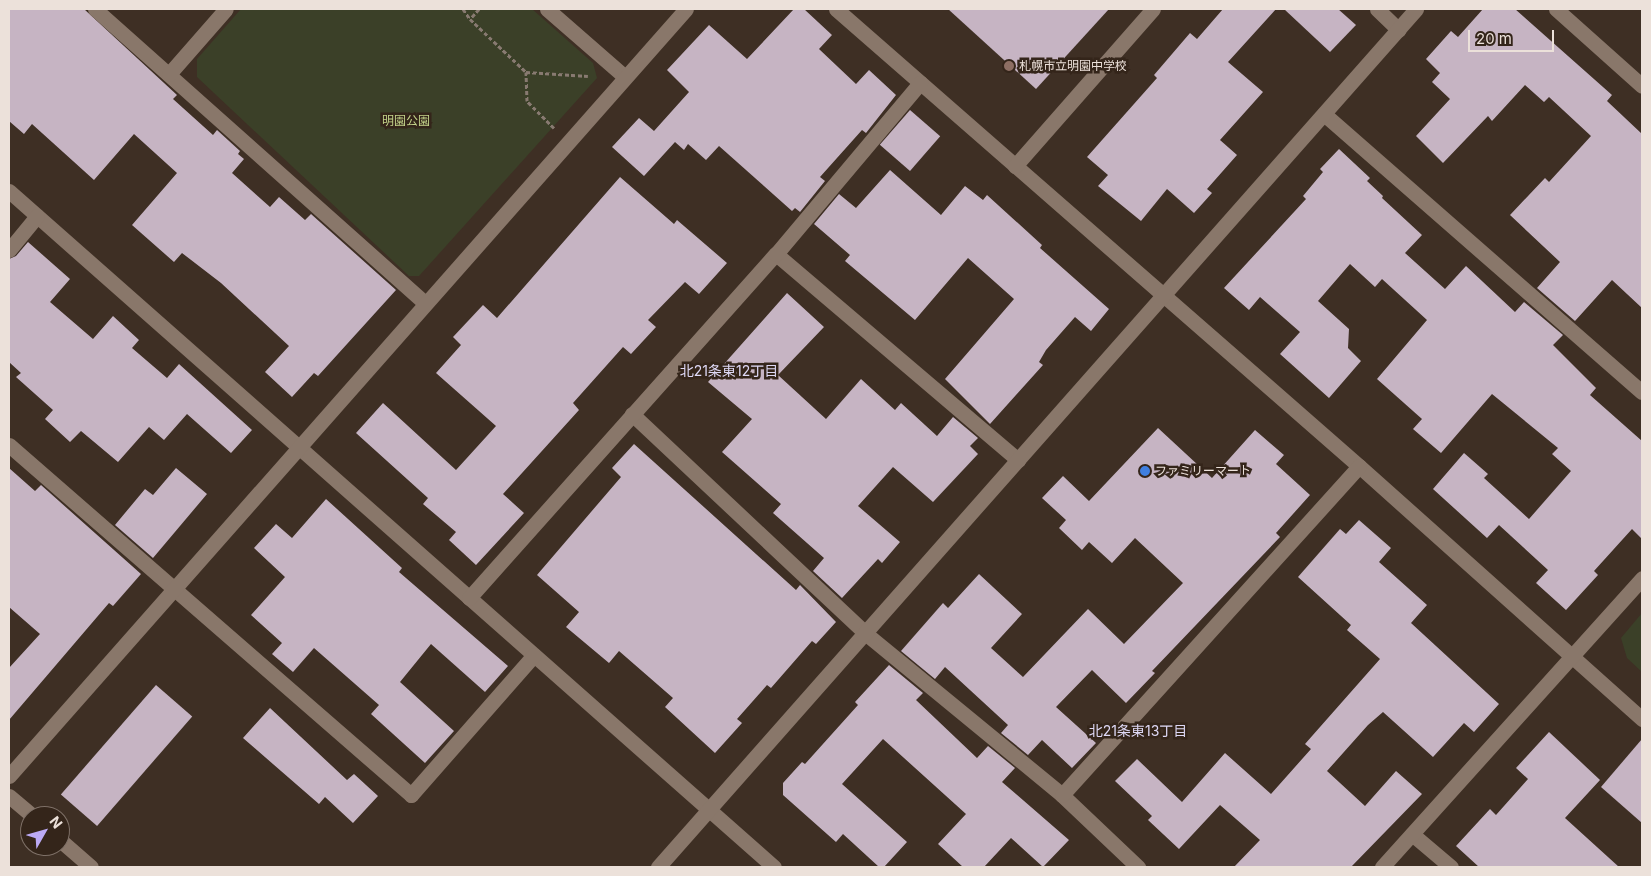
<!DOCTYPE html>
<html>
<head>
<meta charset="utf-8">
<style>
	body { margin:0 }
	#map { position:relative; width:1651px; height:876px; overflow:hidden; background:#3e2f24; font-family:Inter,"Noto Sans JP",sans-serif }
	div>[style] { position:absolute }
	.green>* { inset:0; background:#3b4028 }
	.building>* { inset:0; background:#c6b4c3; transform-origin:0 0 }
	.path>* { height:3px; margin-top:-1.5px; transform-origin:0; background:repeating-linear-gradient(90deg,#887a71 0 4px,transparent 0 6.5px) }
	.minor>* { height:15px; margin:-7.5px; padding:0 7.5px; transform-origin:7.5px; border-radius:7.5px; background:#89776a }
	.dots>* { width:14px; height:14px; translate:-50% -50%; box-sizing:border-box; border:2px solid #34251a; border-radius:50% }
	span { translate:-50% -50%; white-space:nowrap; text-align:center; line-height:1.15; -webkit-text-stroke:5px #34251a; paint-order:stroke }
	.poi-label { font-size:12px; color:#ece1da }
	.left { translate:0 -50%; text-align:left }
	.park-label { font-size:12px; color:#c4d48b }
	.neighbourhood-label { font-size:14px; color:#ded8f5 }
	.frame { position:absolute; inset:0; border:10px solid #ece1da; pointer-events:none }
	.north { position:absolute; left:20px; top:806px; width:50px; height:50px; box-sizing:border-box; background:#34251a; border:1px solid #7e7067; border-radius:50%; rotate:52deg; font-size:14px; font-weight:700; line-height:20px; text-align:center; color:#ece1da }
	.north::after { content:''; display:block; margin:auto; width:18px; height:22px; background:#bcaaf5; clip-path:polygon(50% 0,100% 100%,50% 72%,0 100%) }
	.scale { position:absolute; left:1468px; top:30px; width:86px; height:22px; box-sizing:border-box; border:2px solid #ece1da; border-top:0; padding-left:6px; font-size:15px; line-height:18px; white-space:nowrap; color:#ece1da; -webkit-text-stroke:4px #34251a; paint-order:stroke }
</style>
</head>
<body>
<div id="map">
	<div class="green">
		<div style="clip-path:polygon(241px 9px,532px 9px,593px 63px,597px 78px,419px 276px,409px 276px,197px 77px,197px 59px)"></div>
		<div style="clip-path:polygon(1642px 613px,1642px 672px,1627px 658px,1621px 638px)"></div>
	</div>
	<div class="building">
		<div style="clip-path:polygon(9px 9px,84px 9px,177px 95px,173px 99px,213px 135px,217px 130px,240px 151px,238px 154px,244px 159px,232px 173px,270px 207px,279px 197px,305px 220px,311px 214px,396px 290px,318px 376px,314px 373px,292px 397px,265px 372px,289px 346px,221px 283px,182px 253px,174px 262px,132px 225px,177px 173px,134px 134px,94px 180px,32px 124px,24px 134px,9px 121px)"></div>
		<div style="clip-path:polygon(794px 9px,804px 9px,832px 35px,819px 49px,856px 84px,869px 70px,896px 95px,866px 133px,862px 130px,820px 177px,825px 181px,800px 212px,795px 208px,792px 211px,719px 146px,706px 160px,688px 144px,684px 150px,675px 142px,644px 176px,612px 147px,639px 118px,654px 131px,689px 92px,667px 70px,709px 25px,747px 59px)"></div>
		<div style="clip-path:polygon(948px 9px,1109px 9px,1036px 89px)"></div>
		<div style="clip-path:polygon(1223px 9px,1276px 9px,1228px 62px,1263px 92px,1220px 140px,1237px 155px,1207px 189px,1212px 193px,1194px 213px,1167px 189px,1141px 221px,1098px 186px,1108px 175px,1087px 157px,1157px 78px,1154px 75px,1190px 33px,1197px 39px)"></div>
		<div style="clip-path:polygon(1284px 9px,1338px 9px,1356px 25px,1330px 52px)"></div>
		<div style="clip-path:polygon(1483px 9px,1515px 9px,1612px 95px,1607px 101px,1642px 134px,1642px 308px,1612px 280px,1575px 321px,1537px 288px,1560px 262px,1510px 215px,1545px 178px,1549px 182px,1591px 136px,1549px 97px,1544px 102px,1525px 85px,1492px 121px,1488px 116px,1443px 163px,1416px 136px,1450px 99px,1432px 82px,1440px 73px,1426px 59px,1451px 31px,1458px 37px)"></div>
		<div style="left:910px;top:110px;width:40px;height:46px;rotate:41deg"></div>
		<div style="clip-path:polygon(1339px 149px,1370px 178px,1367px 181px,1383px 196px,1382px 198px,1422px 235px,1405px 253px,1445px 289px,1466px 266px,1515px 312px,1524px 302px,1563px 335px,1553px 345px,1596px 388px,1590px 395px,1642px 441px,1642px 539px,1632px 529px,1594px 571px,1598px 575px,1566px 610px,1536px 583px,1548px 570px,1499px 525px,1487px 538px,1433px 489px,1464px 453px,1488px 474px,1484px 478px,1529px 519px,1571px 471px,1552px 454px,1558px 448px,1492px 394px,1441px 453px,1413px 429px,1422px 419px,1377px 379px,1427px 320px,1382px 279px,1375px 287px,1350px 264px,1318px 301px,1349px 329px,1348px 348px,1361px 361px,1329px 398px,1280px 354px,1300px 332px,1260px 297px,1249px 310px,1224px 288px,1306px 199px,1303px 196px,1323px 172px,1320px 169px)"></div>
		<div style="clip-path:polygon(890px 170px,941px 215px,965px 186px,983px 200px,987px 195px,1042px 245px,1040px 248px,1109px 309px,1091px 331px,1075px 317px,1046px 350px,1039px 362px,1043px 365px,990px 424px,945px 379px,1014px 299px,968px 258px,915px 320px,845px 261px,850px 255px,814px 224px,839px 194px,856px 208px)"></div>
		<div style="clip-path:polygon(620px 177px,674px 224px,677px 220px,727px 263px,699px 294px,685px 282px,648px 320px,656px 327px,631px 354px,623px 347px,573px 403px,579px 410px,503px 494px,524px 513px,476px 565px,449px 540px,456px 532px,423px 504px,428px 498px,356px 433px,383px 403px,456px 470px,496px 426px,436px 373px,461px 345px,453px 337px,483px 305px,497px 318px)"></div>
		<div style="clip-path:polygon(28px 242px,70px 279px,50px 302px,93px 339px,113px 316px,139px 340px,132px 348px,167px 378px,179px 364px,252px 430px,231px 453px,187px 414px,164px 440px,149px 427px,118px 462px,81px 431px,70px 442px,45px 419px,53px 410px,16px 377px,21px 373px,9px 362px,9px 259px,16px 256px)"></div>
		<div style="clip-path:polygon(787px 293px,824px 327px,778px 375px,826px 419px,861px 379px,895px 410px,901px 403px,937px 436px,953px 417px,978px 438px,970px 446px,978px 454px,933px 502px,893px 467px,858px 506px,900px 542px,882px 563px,878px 559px,842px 598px,813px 571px,824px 558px,773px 513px,781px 504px,722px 452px,752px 419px,708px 382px)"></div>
		<div style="clip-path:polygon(1158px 428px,1212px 478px,1255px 430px,1284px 455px,1276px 464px,1310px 495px,1276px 533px,1280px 537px,1152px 671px,1155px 673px,1126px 703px,1092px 670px,1056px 707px,1096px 743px,1072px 768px,1042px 740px,1028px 755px,1001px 733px,1008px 725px,945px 667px,935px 679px,901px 651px,943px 603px,948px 608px,979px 574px,1022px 614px,991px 648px,1023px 677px,1088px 609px,1124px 644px,1183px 583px,1135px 538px,1112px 563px,1089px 542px,1082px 550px,1059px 528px,1066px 520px,1042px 498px,1063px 476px,1089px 501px)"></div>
		<div style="clip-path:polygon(634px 444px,796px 590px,800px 585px,836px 622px,816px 644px,812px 641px,771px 688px,767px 685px,737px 719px,742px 723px,715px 753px,665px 707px,673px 698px,619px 651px,609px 663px,566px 627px,579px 612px,537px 575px,621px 477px,612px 468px)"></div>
		<div style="clip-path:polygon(9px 468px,35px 491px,41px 485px,141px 574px,113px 606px,109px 603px,9px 720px,9px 668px,40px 634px,9px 607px)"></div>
		<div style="clip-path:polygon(176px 468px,207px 494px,153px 558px,115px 525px,145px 489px,153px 495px)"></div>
		<div style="clip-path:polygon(326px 499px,402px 568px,399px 572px,508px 666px,485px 692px,431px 644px,400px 682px,454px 731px,425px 763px,371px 714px,379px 705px,314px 648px,293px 672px,272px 654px,282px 643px,251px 615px,285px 577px,254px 548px,276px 524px,292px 538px)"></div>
		<div style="clip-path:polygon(1359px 520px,1391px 548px,1379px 562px,1427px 605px,1411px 623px,1499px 704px,1474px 732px,1464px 723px,1433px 757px,1383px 712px,1368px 725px,1327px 771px,1365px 806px,1396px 771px,1422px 794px,1351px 867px,1234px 867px,1260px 840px,1220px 805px,1179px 849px,1148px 820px,1152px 816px,1115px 781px,1137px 759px,1182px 802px,1225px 753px,1271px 794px,1311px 749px,1305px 744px,1380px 659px,1347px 630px,1351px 625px,1298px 577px,1340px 529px,1346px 534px)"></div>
		<div style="clip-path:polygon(889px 665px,923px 693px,916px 700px,977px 758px,988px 746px,1015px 768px,1002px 782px,1069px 840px,1043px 867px,1011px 838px,984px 867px,963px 867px,938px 844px,966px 814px,883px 739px,842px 784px,907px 842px,884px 867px,879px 867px,843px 834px,836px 842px,783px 795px,783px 783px,802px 762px,805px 764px,858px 705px,855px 702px)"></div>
		<div style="left:156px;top:685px;width:48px;height:145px;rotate:41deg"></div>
		<div style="clip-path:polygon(270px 708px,347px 780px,354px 774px,378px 796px,353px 823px,325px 797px,319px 804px,243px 738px)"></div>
		<div style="clip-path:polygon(1549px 732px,1600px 780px,1565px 818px,1619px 867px,1479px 867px,1456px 846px,1490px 809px,1496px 815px,1528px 779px,1516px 768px)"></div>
		<div style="clip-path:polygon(1642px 739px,1642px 823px,1601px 787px)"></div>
	</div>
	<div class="path">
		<div style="left:463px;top:9px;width:12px;rotate:55deg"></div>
		<div style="left:479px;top:9px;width:13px;rotate:132deg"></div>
		<div style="left:470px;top:19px;width:77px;rotate:43.4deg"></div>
		<div style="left:554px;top:128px;width:38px;rotate:-135deg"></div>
		<div style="left:527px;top:101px;width:29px;rotate:-92deg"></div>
		<div style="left:526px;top:72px;width:62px;rotate:3.7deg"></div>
	</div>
	<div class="minor">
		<div style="left:95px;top:9px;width:442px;rotate:41.7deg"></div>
		<div style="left:547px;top:9px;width:103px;rotate:41.1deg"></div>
		<div style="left:836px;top:9px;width:695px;rotate:41.15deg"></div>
		<div style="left:1359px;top:466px;width:380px;rotate:41.8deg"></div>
		<div style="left:1377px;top:9px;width:30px;rotate:44deg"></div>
		<div style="left:1556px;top:9px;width:115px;rotate:41.8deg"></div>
		<div style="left:169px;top:74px;width:86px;rotate:-48.8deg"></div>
		<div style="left:1324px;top:114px;width:422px;rotate:41.2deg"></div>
		<div style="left:1015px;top:166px;width:209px;rotate:-48.7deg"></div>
		<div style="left:9px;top:191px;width:1021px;rotate:41.47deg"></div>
		<div style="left:9px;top:250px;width:44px;rotate:-50.5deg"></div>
		<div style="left:776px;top:254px;width:318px;rotate:40.4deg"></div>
		<div style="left:632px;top:414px;width:320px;rotate:43.2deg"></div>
		<div style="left:865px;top:633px;width:255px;rotate:39.4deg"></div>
		<div style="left:1062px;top:795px;width:105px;rotate:43.5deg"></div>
		<div style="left:9px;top:445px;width:533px;rotate:41.04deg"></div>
		<div style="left:411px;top:795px;width:186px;rotate:-48.7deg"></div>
		<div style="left:469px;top:598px;width:461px;rotate:-48.3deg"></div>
		<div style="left:776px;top:254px;width:224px;rotate:-49.9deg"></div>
		<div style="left:9px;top:776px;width:1023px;rotate:-48.57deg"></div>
		<div style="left:1062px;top:795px;width:443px;rotate:-47.9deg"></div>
		<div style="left:9px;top:796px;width:31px;rotate:40deg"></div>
		<div style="left:1412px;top:834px;width:51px;rotate:40.2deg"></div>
		<div style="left:60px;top:840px;width:41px;rotate:41.1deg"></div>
		<div style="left:658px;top:867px;width:1145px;rotate:-48.54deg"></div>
		<div style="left:1382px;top:867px;width:389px;rotate:-48deg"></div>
	</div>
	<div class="dots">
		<div style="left:1009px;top:66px;background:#8d6e63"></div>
		<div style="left:1145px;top:471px;background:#3f7fe0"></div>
	</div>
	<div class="poi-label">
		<span class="left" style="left:1019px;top:66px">札幌市立明園中学校</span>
		<span class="left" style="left:1155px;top:471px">ファミリーマート</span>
	</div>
	<div class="park-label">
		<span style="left:406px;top:121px">明園公園</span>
	</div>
	<div class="neighbourhood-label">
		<span style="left:729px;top:371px">北21条東12丁目</span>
		<span style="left:1138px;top:731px">北21条東13丁目</span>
	</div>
	<div class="frame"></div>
	<div class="north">N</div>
	<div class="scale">20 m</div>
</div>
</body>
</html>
